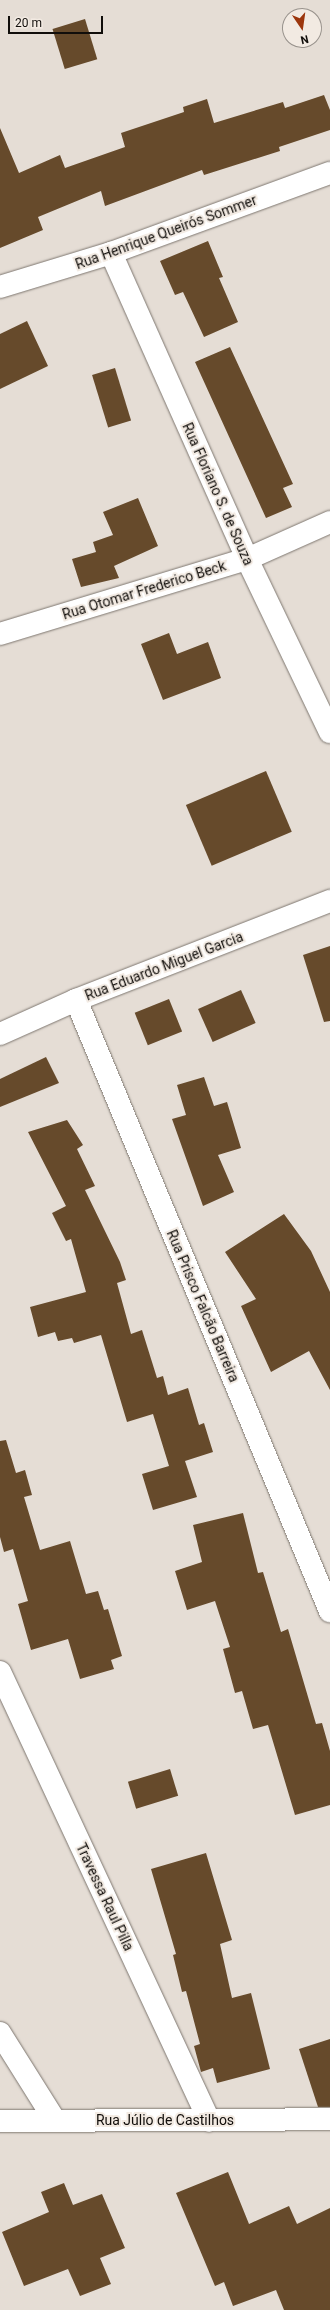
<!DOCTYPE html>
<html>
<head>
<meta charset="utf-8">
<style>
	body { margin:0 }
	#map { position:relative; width:330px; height:2310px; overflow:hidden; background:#e5ddd5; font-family:Roboto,sans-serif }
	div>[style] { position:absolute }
	.building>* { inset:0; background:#664a2b; transform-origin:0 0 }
	.roads { filter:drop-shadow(0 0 1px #7e7770) drop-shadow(0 0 1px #7e7770) }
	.minor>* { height:22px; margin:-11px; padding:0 11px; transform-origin:11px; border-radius:11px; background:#fff }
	span { translate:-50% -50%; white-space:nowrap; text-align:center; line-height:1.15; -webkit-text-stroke:4px #f2eae2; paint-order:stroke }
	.street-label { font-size:14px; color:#110e0b }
	.north { position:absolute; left:282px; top:8px; width:40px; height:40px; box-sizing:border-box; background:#f2eae2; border:1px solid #98928c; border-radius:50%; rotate:167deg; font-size:11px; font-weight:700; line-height:16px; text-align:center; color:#110e0b }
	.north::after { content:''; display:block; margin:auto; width:14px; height:18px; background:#9c360d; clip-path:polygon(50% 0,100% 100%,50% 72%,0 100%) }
	.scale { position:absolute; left:8px; top:16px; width:95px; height:18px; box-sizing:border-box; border:2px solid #110e0b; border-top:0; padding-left:5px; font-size:12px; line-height:14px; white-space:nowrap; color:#110e0b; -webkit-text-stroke:3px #f2eae2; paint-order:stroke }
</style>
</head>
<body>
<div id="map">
	<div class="building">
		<div style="left:85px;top:19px;width:42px;height:34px;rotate:73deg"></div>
		<div style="clip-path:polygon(324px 95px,330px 110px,330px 130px,279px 147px,280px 151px,204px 175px,202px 170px,105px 206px,101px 191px,38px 217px,43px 230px,0 248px,0 128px,19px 173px,60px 155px,65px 168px,125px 147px,121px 133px,184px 112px,183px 107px,207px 99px,214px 123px,283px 102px,285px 108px)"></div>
		<div style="clip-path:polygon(208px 241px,223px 277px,219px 278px,238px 322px,204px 337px,183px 292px,175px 295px,160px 261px)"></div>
		<div style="clip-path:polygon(27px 321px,48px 366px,0 389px,0 334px)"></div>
		<div style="clip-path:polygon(230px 347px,293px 484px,283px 488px,292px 507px,266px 518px,195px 362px)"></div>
		<div style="left:115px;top:368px;width:55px;height:24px;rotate:73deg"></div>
		<div style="clip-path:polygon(138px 498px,158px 546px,114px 566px,119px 578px,81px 587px,72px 559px,96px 552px,93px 542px,113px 535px,103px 512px)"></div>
		<div style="clip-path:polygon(169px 633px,177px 654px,208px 642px,221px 678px,163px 700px,141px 644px)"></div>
		<div style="left:266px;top:771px;width:66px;height:87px;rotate:67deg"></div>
		<div style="clip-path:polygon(330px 946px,330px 1021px,324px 1022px,303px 955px)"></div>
		<div style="left:241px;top:990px;width:36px;height:47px;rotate:66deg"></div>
		<div style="left:169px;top:999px;width:35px;height:37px;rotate:68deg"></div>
		<div style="clip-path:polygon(46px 1057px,59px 1083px,0 1107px,0 1079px)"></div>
		<div style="clip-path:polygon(204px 1077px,214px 1106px,227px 1102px,241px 1148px,218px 1155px,234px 1192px,203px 1206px,172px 1119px,186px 1115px,177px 1085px)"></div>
		<div style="clip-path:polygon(67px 1120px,83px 1145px,77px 1149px,95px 1186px,85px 1190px,120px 1262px,126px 1280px,117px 1283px,131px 1334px,142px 1330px,157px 1378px,163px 1376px,168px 1395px,188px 1388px,199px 1425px,204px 1423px,213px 1452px,185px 1461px,197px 1497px,153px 1510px,142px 1474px,169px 1466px,153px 1414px,127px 1422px,101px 1335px,74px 1343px,72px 1338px,58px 1341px,55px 1332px,38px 1337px,30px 1307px,86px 1292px,71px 1239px,66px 1241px,52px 1213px,66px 1206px,28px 1132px)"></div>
		<div style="clip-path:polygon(284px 1214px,311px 1251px,330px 1292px,330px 1390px,309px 1351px,271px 1372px,241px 1306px,256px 1299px,225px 1252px)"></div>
		<div style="clip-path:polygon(6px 1440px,16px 1473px,25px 1470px,32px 1495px,24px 1497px,40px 1550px,70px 1541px,86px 1594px,98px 1591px,104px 1610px,108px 1609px,122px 1656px,111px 1660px,114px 1669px,80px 1679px,68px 1639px,31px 1650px,18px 1604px,28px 1601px,13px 1549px,4px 1552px,0 1537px,0 1441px)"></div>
		<div style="clip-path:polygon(243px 1513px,258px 1573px,263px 1572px,281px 1632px,288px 1629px,316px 1724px,322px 1723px,330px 1751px,330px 1805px,295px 1815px,268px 1725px,253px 1729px,242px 1691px,235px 1693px,223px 1649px,230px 1647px,215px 1601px,187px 1610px,175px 1571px,202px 1562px,193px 1525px)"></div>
		<div style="left:170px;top:1769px;width:28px;height:44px;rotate:73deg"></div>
		<div style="clip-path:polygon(206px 1853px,232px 1940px,220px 1944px,232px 1998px,251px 1993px,270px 2069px,217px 2083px,213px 2068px,201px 2072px,194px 2046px,200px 2044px,186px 1991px,182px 1992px,173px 1955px,176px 1954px,151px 1869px)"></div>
		<div style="clip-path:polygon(330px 2039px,330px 2107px,318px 2107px,299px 2049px)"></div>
		<div style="clip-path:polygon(228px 2172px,249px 2224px,289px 2206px,297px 2224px,330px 2208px,330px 2310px,284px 2310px,276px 2290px,233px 2306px,224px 2282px,215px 2286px,176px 2193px)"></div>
		<div style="clip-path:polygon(64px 2183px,73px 2205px,102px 2194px,125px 2248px,100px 2258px,111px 2284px,80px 2296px,68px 2269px,24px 2286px,2px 2232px,49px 2212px,41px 2192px)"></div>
	</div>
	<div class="roads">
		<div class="minor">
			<div style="left:111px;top:253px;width:335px;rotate:66deg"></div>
			<div style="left:247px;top:559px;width:192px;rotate:64.4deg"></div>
			<div style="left:0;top:287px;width:116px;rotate:-17deg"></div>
			<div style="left:111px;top:253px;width:233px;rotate:-20.1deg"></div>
			<div style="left:0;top:634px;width:258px;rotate:-16.9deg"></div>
			<div style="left:247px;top:559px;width:91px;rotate:-24deg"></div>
			<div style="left:76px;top:1000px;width:662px;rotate:67.43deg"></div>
			<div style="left:0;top:1034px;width:83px;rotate:-24.1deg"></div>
			<div style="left:76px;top:1000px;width:273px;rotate:-21.3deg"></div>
			<div style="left:0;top:1672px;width:495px;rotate:65deg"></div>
			<div style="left:0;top:2033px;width:102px;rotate:57.9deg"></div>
			<div style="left:0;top:2121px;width:330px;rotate:-0.3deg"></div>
		</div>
	</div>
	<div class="street-label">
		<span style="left:166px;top:232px;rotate:-20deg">Rua Henrique Queirós Sommer</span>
		<span style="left:218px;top:494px;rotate:66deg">Rua Floriano S. de Souza</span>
		<span style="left:144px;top:590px;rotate:-17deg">Rua Otomar Frederico Beck</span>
		<span style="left:164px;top:966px;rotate:-21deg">Rua Eduardo Miguel Garcia</span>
		<span style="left:203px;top:1306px;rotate:67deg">Rua Prisco Falcão Barreira</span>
		<span style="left:105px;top:1897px;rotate:65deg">Travessa Raul Pilla</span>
		<span style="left:165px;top:2120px">Rua Júlio de Castilhos</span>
	</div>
	<div class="north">N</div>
	<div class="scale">20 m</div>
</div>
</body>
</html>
